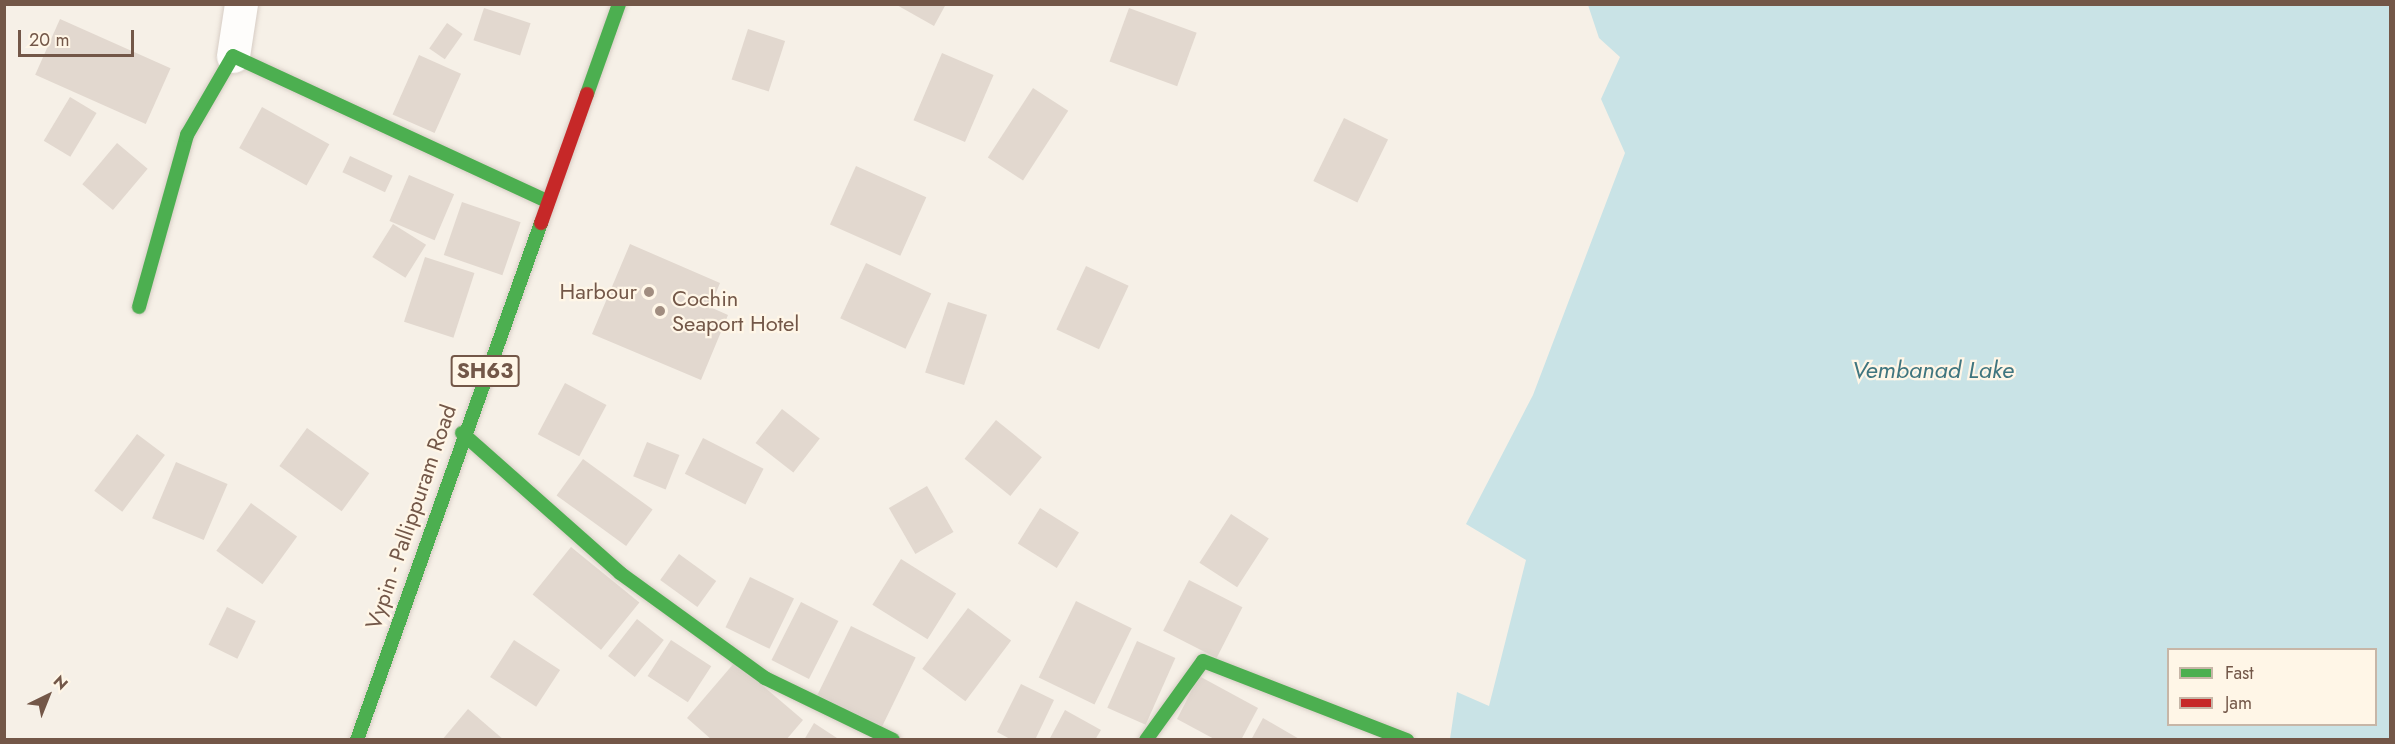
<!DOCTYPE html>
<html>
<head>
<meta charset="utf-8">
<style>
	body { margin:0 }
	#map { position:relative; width:2395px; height:744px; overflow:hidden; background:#f6f0e7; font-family:Jost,sans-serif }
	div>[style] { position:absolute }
	.water>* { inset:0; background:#c9e3e6 }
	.building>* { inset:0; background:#e2d8cf; transform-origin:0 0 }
	.roads { filter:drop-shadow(0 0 2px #d7cdc5) drop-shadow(0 0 2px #d7cdc5) }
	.street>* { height:33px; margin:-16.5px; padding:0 16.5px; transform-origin:16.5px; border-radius:16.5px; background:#fefdfb }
	.fast>* { height:14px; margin:-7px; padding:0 7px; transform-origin:7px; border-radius:7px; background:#4caf50 }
	.jam>* { height:14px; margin:-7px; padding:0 7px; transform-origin:7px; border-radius:7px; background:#c62828 }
	.dots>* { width:16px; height:16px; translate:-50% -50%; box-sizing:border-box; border:3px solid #fff6e7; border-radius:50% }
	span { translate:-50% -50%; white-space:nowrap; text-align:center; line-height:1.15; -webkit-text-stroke:4.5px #fff6e7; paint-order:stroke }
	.shield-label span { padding:2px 4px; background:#fff6e7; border:2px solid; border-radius:4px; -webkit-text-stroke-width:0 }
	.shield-label { font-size:21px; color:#735748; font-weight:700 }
	.poi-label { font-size:22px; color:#735748 }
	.right { translate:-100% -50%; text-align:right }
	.left { translate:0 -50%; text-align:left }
	.street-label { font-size:22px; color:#735748 }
	.water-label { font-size:24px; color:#3f757f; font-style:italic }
	.frame { position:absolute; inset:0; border:6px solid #735748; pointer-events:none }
	.legend { position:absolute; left:2167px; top:648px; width:210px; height:78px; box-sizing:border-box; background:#fff6e7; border:2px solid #c7b6a7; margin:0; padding:8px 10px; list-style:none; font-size:18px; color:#735748 }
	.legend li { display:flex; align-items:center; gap:12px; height:30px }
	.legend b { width:30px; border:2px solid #c7b6a7 }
	.north { position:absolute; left:18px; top:666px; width:60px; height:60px; -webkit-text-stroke:4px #fff6e7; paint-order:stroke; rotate:43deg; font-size:16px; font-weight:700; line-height:24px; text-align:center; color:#735748 }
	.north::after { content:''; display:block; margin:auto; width:21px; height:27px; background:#735748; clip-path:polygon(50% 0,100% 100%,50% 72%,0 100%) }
	.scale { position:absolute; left:18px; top:30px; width:116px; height:27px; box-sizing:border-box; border:3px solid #735748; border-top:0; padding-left:8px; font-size:18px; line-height:21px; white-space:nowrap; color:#735748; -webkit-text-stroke:4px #fff6e7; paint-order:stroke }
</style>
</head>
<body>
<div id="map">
	<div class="water">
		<div style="clip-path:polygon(evenodd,1588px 5px,2390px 5px,2390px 739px,1450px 739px,1457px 692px,1489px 706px,1526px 560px,1466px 524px,1533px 395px,1625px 153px,1601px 99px,1620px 57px,1599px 38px,1588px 5px,2168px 650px,2376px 650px,2376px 724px,2168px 724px,2168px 650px)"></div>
	</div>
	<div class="building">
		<div style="clip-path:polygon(895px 4px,946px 4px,934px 26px)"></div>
		<div style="left:484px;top:8px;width:49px;height:34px;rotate:18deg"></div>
		<div style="left:1129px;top:8px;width:72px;height:57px;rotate:20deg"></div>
		<div style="left:60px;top:19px;width:121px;height:61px;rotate:24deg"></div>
		<div style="left:447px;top:23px;width:19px;height:31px;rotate:35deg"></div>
		<div style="left:748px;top:29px;width:39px;height:53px;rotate:18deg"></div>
		<div style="left:942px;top:53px;width:56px;height:73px;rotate:23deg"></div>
		<div style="left:419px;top:55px;width:46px;height:65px;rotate:24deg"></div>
		<div style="left:1033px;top:88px;width:42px;height:83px;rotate:33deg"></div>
		<div style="left:70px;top:97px;width:31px;height:51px;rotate:31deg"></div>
		<div style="left:262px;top:107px;width:77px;height:47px;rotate:29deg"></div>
		<div style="left:1344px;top:118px;width:49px;height:70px;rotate:26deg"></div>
		<div style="left:117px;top:143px;width:40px;height:54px;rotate:40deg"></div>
		<div style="left:350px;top:156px;width:47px;height:18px;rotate:25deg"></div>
		<div style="left:856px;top:166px;width:77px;height:64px;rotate:24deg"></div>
		<div style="left:409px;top:175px;width:49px;height:50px;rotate:23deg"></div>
		<div style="left:462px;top:202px;width:62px;height:56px;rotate:19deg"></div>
		<div style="left:393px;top:224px;width:39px;height:39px;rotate:32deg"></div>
		<div style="clip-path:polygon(630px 244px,720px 283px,710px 307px,728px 315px,701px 380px,592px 334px)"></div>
		<div style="left:425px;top:257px;width:52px;height:68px;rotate:18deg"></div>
		<div style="left:866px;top:263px;width:72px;height:61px;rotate:25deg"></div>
		<div style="left:1086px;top:266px;width:47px;height:70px;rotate:25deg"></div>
		<div style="left:948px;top:302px;width:41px;height:74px;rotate:18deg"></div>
		<div style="left:565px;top:383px;width:47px;height:58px;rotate:28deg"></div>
		<div style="left:782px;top:409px;width:48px;height:43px;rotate:38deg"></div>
		<div style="left:996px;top:420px;width:59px;height:50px;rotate:39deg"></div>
		<div style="left:307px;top:428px;width:77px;height:47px;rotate:36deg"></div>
		<div style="left:137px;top:434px;width:35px;height:71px;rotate:37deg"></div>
		<div style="left:703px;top:438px;width:68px;height:40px;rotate:27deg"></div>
		<div style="left:647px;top:442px;width:35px;height:37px;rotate:22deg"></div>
		<div style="left:583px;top:459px;width:86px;height:45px;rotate:36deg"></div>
		<div style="left:176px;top:462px;width:56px;height:61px;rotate:23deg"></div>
		<div style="left:927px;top:486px;width:53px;height:44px;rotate:60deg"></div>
		<div style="left:251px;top:503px;width:57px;height:59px;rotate:36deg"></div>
		<div style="left:1040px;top:508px;width:46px;height:42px;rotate:32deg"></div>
		<div style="left:1231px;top:514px;width:45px;height:58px;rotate:33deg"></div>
		<div style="left:571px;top:547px;width:88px;height:61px;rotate:39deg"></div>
		<div style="left:679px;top:554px;width:46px;height:32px;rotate:36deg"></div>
		<div style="left:901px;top:559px;width:65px;height:54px;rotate:32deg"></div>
		<div style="left:750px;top:577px;width:49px;height:56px;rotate:26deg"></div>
		<div style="left:1189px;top:580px;width:60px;height:57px;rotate:27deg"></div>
		<div style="left:1076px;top:601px;width:62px;height:85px;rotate:26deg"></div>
		<div style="left:801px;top:602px;width:42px;height:65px;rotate:27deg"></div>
		<div style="left:227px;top:607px;width:32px;height:42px;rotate:26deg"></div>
		<div style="left:968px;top:608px;width:54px;height:76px;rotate:37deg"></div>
		<div style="left:637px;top:619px;width:34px;height:47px;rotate:38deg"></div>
		<div style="left:851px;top:626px;width:72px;height:77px;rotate:26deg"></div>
		<div style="left:514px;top:640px;width:55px;height:44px;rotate:33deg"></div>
		<div style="left:671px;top:640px;width:48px;height:43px;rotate:33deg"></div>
		<div style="left:1137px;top:641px;width:42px;height:73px;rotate:24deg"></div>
		<div style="clip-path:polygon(735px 662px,803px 720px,786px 740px,712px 740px,687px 718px)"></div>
		<div style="clip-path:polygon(1199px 676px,1258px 708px,1241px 740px,1216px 740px,1177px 719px)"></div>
		<div style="clip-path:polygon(1021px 684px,1054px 700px,1035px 740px,1012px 740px,997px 732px)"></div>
		<div style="clip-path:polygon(468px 709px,504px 740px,442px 740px)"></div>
		<div style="clip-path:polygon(1065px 710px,1101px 730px,1095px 740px,1049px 740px)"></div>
		<div style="clip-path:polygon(1263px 718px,1301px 740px,1251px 740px)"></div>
		<div style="clip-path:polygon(814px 723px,840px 740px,804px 740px)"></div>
	</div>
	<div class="roads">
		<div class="street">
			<div style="left:233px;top:56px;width:53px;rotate:-81.3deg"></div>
		</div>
		<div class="fast">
			<div style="left:587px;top:94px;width:96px;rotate:-70.4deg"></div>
			<div style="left:139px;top:307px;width:179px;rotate:-74.4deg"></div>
			<div style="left:187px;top:135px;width:91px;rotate:-59.8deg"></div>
			<div style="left:233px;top:56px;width:346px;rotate:24.8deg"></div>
			<div style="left:462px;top:433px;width:211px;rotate:41.5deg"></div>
			<div style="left:620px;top:573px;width:179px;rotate:35.9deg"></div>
			<div style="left:765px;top:678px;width:142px;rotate:25.8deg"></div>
			<div style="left:357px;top:740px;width:549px;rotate:-70.41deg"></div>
			<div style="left:1146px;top:740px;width:97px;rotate:-54.2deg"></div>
			<div style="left:1203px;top:661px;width:219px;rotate:21.2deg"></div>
		</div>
		<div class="jam">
			<div style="left:541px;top:223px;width:137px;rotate:-70.4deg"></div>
		</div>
	</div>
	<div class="dots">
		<div style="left:649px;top:292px;background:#a18d80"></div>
		<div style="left:660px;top:311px;background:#a18d80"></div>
	</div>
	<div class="shield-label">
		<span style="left:485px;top:371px">SH63</span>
	</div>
	<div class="poi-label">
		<span class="right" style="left:637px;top:292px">Harbour</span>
		<span class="left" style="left:672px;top:311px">Cochin<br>Seaport Hotel</span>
	</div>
	<div class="street-label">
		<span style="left:411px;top:517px;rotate:-71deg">Vypin - Pallippuram Road</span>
	</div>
	<div class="water-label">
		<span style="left:1933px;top:370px">Vembanad Lake</span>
	</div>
	<div class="frame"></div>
	<ul class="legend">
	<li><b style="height:8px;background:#4caf50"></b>Fast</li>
	<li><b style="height:8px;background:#c62828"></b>Jam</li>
	</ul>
	<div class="north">N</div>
	<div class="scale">20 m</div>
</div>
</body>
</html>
